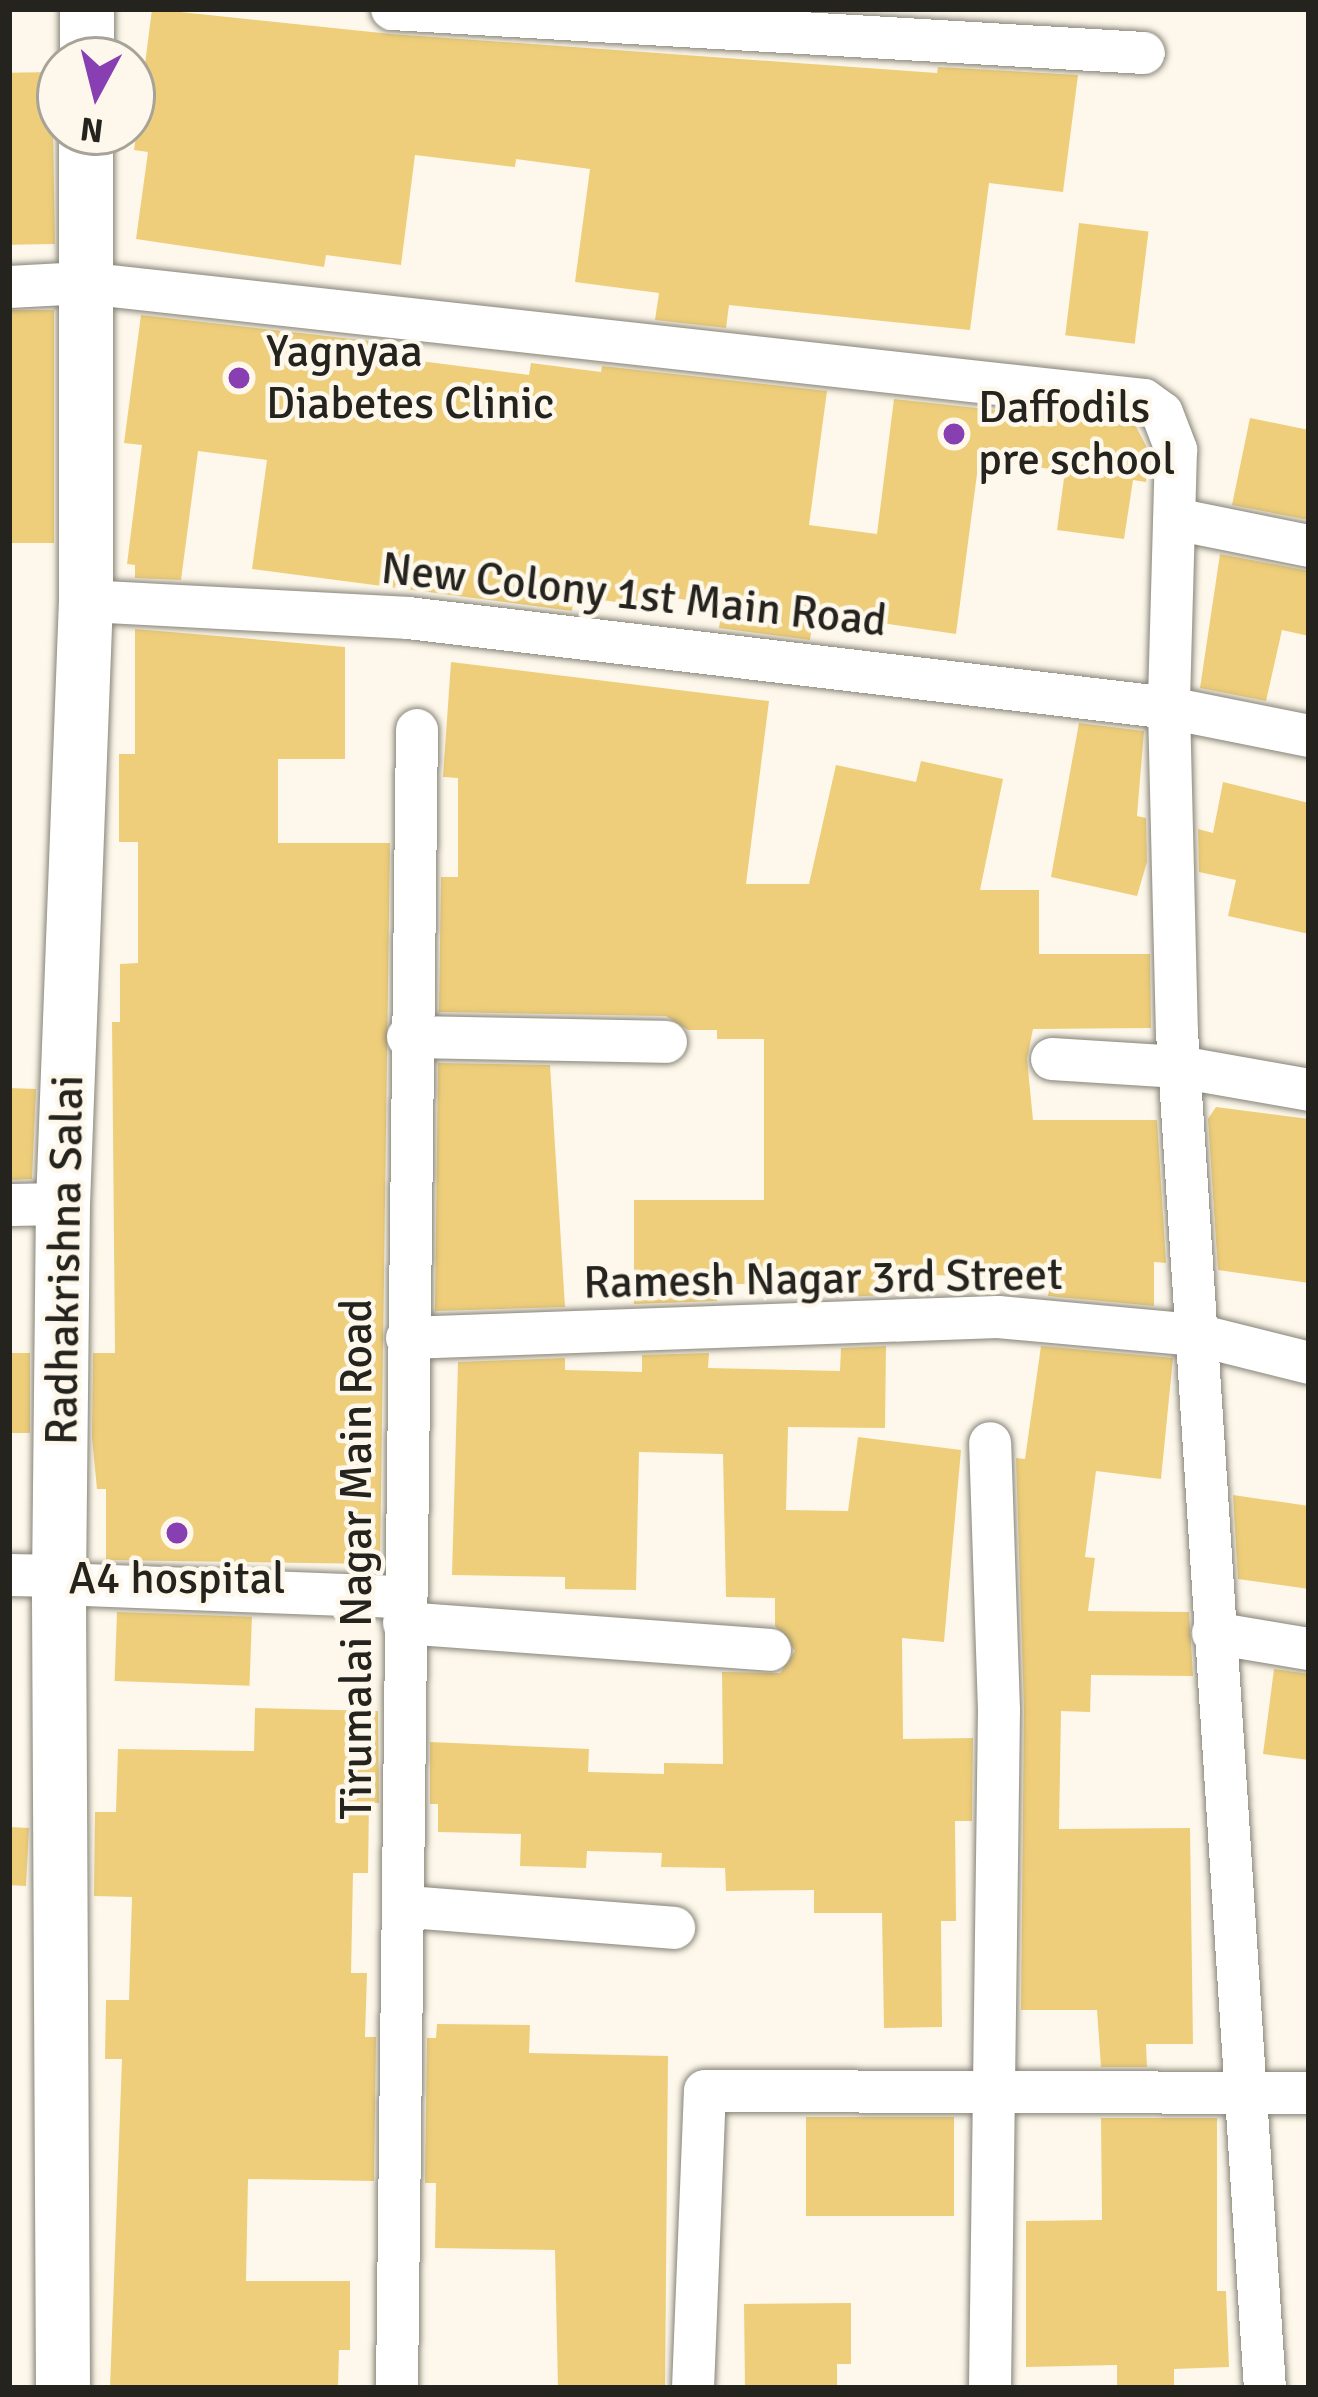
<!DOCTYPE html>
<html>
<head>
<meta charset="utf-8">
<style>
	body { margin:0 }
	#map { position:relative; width:1318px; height:2397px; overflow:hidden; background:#fdf8eb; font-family:Signika,sans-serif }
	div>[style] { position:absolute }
	.building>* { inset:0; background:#eece7a; transform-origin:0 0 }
	.roads { filter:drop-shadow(0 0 3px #878377) drop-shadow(0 0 3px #878377) }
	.minor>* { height:42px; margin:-21px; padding:0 21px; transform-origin:21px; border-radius:21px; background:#fff }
	.tertiary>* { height:54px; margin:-27px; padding:0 27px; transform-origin:27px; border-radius:27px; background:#fff }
	.dots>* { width:33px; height:33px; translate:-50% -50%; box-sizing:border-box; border:6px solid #fdf8eb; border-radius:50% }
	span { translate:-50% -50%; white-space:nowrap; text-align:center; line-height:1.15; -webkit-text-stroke:9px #fdf8eb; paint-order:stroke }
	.poi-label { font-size:45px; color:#25231e }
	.left { translate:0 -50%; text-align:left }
	.street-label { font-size:45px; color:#25231e }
	.frame { position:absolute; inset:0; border:12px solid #25231e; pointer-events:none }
	.north { position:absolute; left:36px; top:36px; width:120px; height:120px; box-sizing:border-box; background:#fdf8eb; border:3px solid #a7a399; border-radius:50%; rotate:187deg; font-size:33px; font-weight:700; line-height:48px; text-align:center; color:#25231e }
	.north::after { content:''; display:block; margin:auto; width:42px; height:54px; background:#873fb2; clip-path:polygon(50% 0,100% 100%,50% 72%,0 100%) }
</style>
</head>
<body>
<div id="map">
	<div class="building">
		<div style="clip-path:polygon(152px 9px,391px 34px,937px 73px,938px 67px,1078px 75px,1063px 192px,989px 183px,970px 330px,729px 305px,726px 328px,655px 320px,659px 293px,575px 282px,590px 169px,516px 159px,515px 167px,415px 155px,401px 265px,326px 255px,324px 267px,136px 239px,148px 152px,134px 150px)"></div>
		<div style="left:52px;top:72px;width:172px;height:43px;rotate:89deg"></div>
		<div style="left:1079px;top:223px;width:70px;height:113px;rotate:7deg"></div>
		<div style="left:54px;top:310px;width:233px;height:45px;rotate:90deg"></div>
		<div style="clip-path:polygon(141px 315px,422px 347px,420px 361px,529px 375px,531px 363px,601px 372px,602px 366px,827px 391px,809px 525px,877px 534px,894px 399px,1135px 425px,1150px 453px,1146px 482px,1133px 480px,1124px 539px,1057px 530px,1065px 471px,979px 459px,956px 634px,814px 613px,810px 640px,719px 628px,722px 605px,638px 593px,637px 605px,574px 596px,572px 611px,252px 569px,267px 460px,198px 451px,181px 580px,135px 578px,135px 565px,127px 564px,142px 445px,124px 443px)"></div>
		<div style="clip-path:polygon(1250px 418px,1309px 430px,1309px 520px,1232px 505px)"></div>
		<div style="clip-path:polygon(1220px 554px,1309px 571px,1309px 636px,1282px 630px,1266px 701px,1200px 688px)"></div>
		<div style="clip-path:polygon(135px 629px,345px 647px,345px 759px,278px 759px,278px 843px,390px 843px,380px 1564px,106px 1560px,106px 1489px,97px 1489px,92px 1438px,93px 1353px,115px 1353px,112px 1022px,120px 1022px,120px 964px,138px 963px,138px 842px,119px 842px,119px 754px,135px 754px)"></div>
		<div style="clip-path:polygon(451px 662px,769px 701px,746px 884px,809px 884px,836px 765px,916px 782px,921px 761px,1003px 779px,980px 890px,1039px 890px,1039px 954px,1150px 954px,1151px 1028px,1033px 1029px,1027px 1059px,1033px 1120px,1157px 1120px,1166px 1263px,1154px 1262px,1154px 1306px,1048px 1296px,1051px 1278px,887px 1274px,887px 1295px,842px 1297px,842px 1284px,717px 1284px,717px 1301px,634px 1304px,634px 1200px,764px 1200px,764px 1039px,717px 1039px,717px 1030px,688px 1030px,666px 1016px,439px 1012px,441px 877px,458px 877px,458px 778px,443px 777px)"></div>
		<div style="clip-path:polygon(1079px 723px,1144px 731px,1137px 816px,1146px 818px,1147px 862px,1137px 896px,1051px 877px)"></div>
		<div style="clip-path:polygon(1223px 782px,1309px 803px,1309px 934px,1228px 916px,1236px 880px,1199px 872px,1198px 829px,1213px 833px)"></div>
		<div style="clip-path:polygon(438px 1063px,550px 1065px,565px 1307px,435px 1311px)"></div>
		<div style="clip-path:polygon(9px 1088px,36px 1089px,32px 1179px,9px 1180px)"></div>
		<div style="clip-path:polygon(1216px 1107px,1309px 1119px,1309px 1283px,1218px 1270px,1208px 1119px)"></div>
		<div style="clip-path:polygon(886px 1346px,885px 1428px,788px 1427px,786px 1510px,848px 1511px,858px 1437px,961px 1450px,944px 1642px,902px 1638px,903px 1739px,973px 1738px,972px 1821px,955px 1821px,956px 1921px,941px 1921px,942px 2027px,884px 2028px,882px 1913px,814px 1913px,814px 1890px,726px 1891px,725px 1868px,661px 1867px,662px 1853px,587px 1851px,586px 1868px,520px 1866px,521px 1834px,438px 1832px,438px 1804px,430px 1804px,430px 1742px,589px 1749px,588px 1772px,664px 1774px,664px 1763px,723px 1764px,722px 1672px,780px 1673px,795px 1651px,775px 1626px,775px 1598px,726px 1597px,723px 1454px,639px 1452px,636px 1590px,565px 1589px,565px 1577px,452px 1575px,458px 1362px,565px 1358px,565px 1370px,642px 1372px,642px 1355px,709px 1353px,708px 1368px,840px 1371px,841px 1348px)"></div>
		<div style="clip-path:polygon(1041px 1346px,1173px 1358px,1161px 1479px,1096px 1471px,1085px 1557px,1095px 1558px,1088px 1611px,1189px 1612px,1193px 1676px,1091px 1675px,1090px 1712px,1061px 1711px,1059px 1829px,1190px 1828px,1193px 2044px,1146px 2044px,1147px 2067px,1101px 2067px,1097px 2010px,1021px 2010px,1024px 1709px,1016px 1458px,1025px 1459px)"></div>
		<div style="left:9px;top:1353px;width:21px;height:80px"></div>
		<div style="clip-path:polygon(1233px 1495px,1309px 1506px,1309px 1589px,1238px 1579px)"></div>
		<div style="left:117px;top:1612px;width:135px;height:69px;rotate:2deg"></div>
		<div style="clip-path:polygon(1274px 1669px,1309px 1674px,1309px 1760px,1263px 1754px)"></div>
		<div style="clip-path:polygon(255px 1708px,378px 1711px,379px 1803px,369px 1803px,368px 1873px,353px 1873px,351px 1973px,367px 1973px,365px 2037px,376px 2037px,374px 2181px,248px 2179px,246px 2281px,350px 2281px,350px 2350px,339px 2350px,338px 2388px,110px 2388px,122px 2059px,105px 2059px,106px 2000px,129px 2000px,132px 1897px,94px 1896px,95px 1812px,116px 1812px,118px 1749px,254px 1751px)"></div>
		<div style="left:9px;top:1827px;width:20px;height:58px;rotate:3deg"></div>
		<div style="clip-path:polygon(437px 2024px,530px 2025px,529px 2053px,668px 2056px,665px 2388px,558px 2388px,555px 2250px,435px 2248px,436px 2183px,425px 2183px,427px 2038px,436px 2038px)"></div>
		<div style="left:806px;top:2117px;width:148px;height:99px"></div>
		<div style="clip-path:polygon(1101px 2118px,1217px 2118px,1217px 2291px,1226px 2291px,1229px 2367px,1174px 2369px,1174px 2388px,1117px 2388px,1117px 2365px,1026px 2367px,1026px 2221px,1102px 2220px)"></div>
		<div style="clip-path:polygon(851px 2303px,851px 2364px,837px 2364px,837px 2388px,745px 2388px,744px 2304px)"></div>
	</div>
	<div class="roads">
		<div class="minor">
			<div style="left:392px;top:9px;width:753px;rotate:3.35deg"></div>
			<div style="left:9px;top:287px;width:75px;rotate:-3.1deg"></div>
			<div style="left:84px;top:283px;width:1066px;rotate:6.3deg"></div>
			<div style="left:1144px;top:400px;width:22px;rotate:36deg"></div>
			<div style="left:1162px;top:413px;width:40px;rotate:69deg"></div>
			<div style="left:1176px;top:450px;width:258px;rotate:91.6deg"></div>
			<div style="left:1169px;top:708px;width:324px;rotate:88.6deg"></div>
			<div style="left:1177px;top:1032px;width:1359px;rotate:86.29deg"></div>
			<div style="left:1175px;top:519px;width:137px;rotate:11.4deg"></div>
			<div style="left:86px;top:601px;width:322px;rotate:3deg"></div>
			<div style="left:408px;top:618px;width:766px;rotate:6.74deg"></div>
			<div style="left:1169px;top:708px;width:143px;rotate:11.3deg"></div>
			<div style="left:408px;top:1037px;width:258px;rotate:1.1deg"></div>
			<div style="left:1052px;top:1059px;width:127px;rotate:3.6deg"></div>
			<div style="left:1179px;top:1067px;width:132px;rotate:10deg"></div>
			<div style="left:9px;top:1205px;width:54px;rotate:-1.1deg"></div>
			<div style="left:407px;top:1338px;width:591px;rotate:-2.04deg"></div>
			<div style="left:998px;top:1317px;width:200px;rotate:5.2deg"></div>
			<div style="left:1197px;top:1335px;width:115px;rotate:14deg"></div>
			<div style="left:9px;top:1575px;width:50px;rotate:1.1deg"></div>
			<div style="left:59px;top:1584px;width:345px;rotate:2.2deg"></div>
			<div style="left:404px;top:1623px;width:367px;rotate:4.2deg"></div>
			<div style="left:1213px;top:1633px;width:97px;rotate:9.5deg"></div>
			<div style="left:409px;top:1907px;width:266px;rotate:4.5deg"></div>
			<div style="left:397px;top:2388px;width:1658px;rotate:-89.31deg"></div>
			<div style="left:693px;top:2388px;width:297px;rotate:-87.7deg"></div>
			<div style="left:705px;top:2091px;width:604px;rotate:0.19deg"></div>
			<div style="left:990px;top:2388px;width:678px;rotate:-89.24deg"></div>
			<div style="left:999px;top:1710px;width:267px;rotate:-91.9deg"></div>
		</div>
		<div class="tertiary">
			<div style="left:87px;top:60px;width:51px;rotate:-90deg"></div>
			<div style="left:63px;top:2388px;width:804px;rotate:-90.29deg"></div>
			<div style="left:59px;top:1584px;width:380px;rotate:-89.4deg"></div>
			<div style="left:63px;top:1204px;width:603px;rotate:-87.82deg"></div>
			<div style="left:86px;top:601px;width:469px;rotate:-90deg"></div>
		</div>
	</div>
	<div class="dots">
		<div style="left:239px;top:378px;background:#873fb2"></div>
		<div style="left:954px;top:434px;background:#873fb2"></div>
		<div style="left:177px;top:1533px;background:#873fb2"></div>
	</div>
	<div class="poi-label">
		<span class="left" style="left:266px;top:378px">Yagnyaa<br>Diabetes Clinic</span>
		<span class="left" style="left:978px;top:434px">Daffodils<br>pre school</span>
		<span style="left:177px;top:1579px">A4 hospital</span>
	</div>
	<div class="street-label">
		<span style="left:634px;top:595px;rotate:6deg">New Colony 1st Main Road</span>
		<span style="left:65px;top:1260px;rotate:-89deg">Radhakrishna Salai</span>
		<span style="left:823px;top:1279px;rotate:-1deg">Ramesh Nagar 3rd Street</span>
		<span style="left:357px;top:1559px;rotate:-90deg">Tirumalai Nagar Main Road</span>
	</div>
	<div class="frame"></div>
	<div class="north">N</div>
</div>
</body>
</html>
